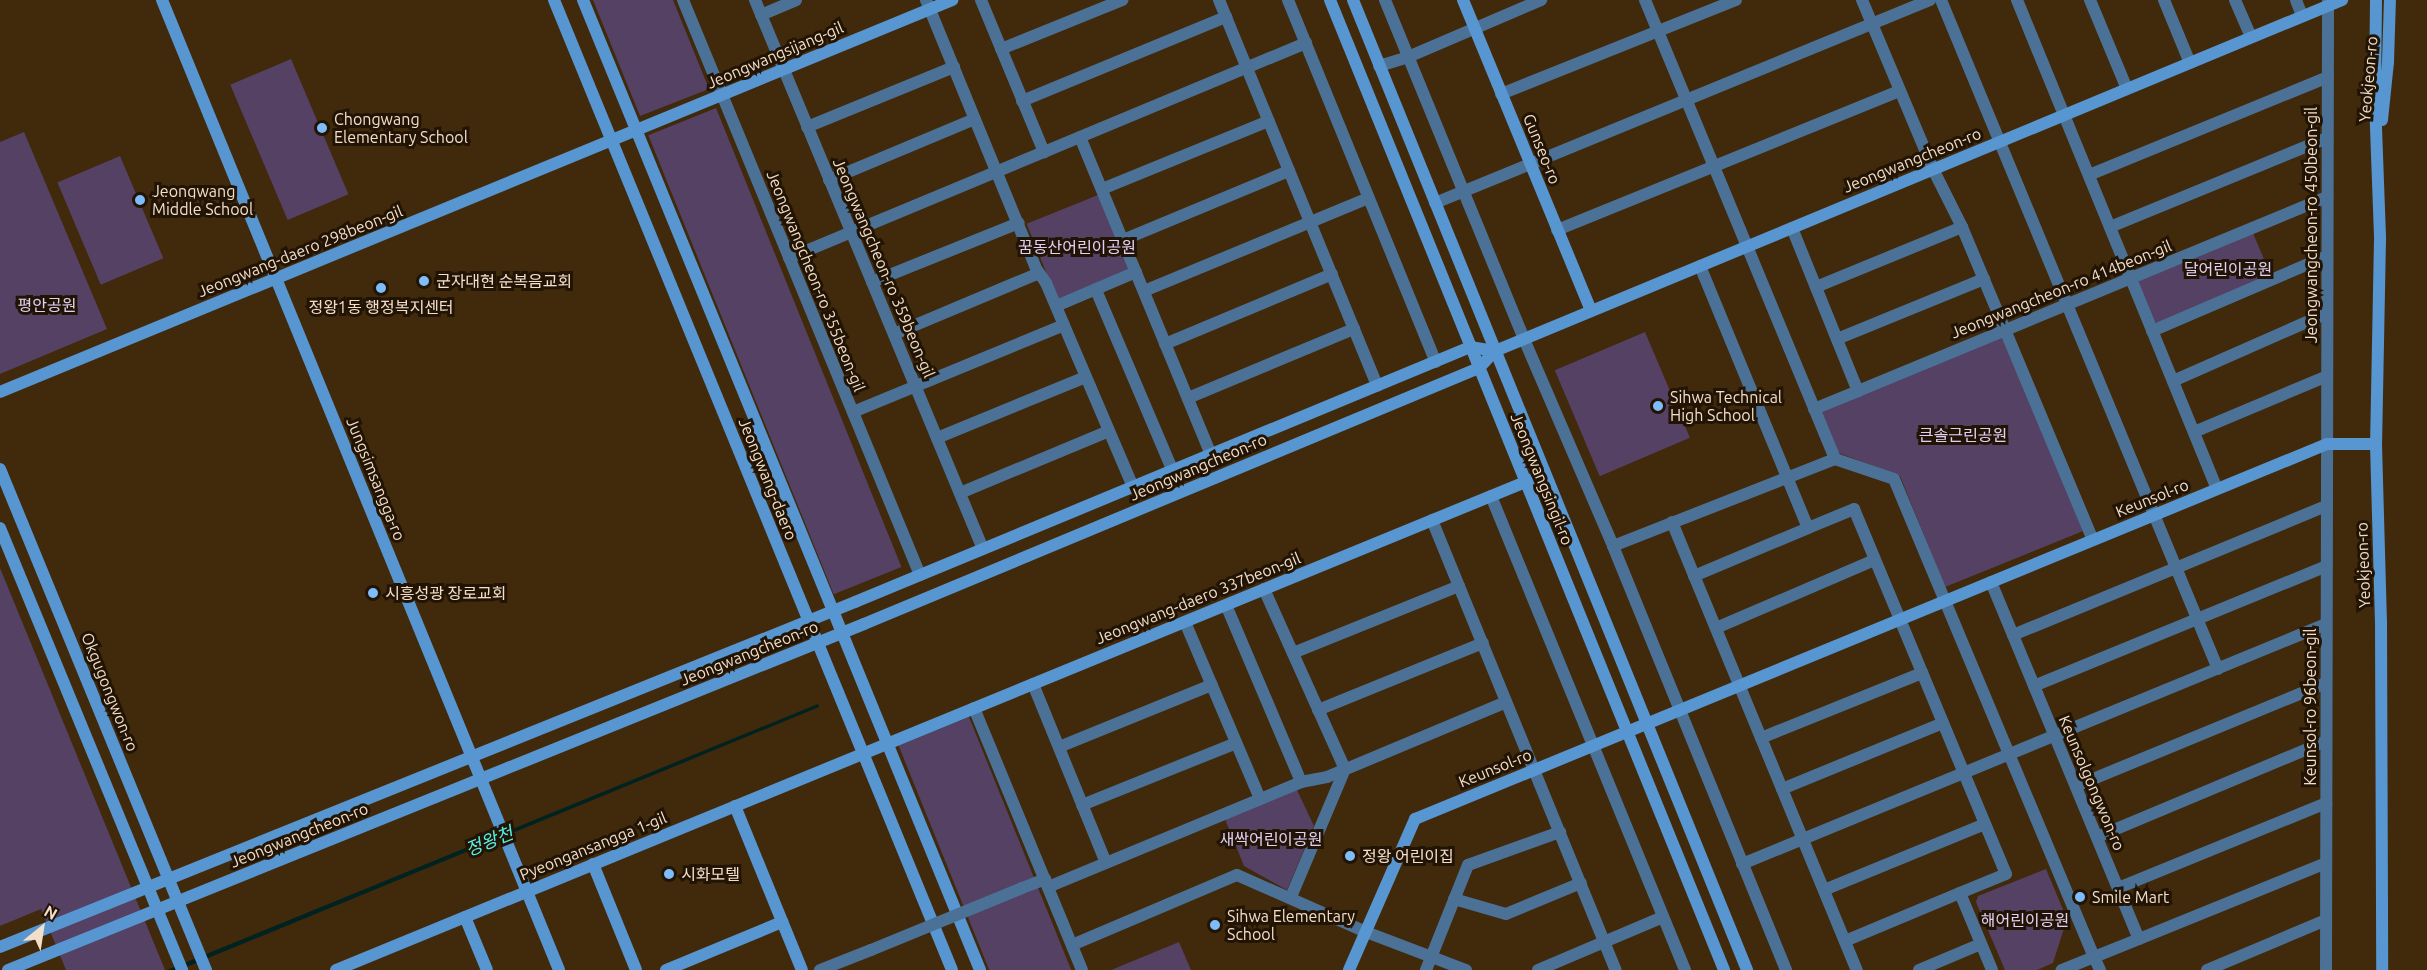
<!DOCTYPE html>
<html>
<head>
<meta charset="utf-8">
<style>
	body { margin:0 }
	#map { position:relative; width:2427px; height:970px; overflow:hidden; background:#41290b; font-family:Ubuntu,"Noto Sans KR",sans-serif }
	div>[style] { position:absolute }
	.green>* { inset:0; background:#544164; transform-origin:0 0 }
	.water>* { inset:0; background:#002220 }
	.street>* { height:12px; margin:-6px; padding:0 6px; transform-origin:6px; border-radius:6px; background:#4b7196 }
	.secondary>* { height:12px; margin:-6px; padding:0 6px; transform-origin:6px; border-radius:6px; background:#5796d0 }
	.street-bridge>* { height:12px; margin:-6px; padding:0 6px; transform-origin:6px; border-radius:6px; background:#4b7196 }
	.dots>* { width:16px; height:16px; translate:-50% -50%; box-sizing:border-box; border:3px solid #221405; border-radius:50% }
	span { translate:-50% -50%; white-space:nowrap; text-align:center; line-height:1.15; -webkit-text-stroke:6px #221405; paint-order:stroke }
	.street-label { font-size:16px; color:#f2dec9 }
	.poi-label { font-size:16px; color:#f2dec9 }
	.left { translate:0 -50%; text-align:left }
	.park-label { font-size:16px; color:#e2d0f4 }
	.water-label { font-size:18px; color:#56f2e6; font-style:italic }
	.north { position:absolute; left:12px; top:898px; width:60px; height:60px; -webkit-text-stroke:4px #221405; paint-order:stroke; rotate:30deg; font-size:16px; font-weight:700; line-height:24px; text-align:center; color:#f2dec9 }
	.north::after { content:''; display:block; margin:auto; width:21px; height:27px; background:#f2dec9; clip-path:polygon(50% 0,100% 100%,50% 72%,0 100%) }
</style>
</head>
<body>
<div id="map">
	<div class="green">
		<div style="clip-path:polygon(593px 0,673px 0,709px 89px,640px 116px)"></div>
		<div style="left:291px;top:59px;width:147px;height:66px;rotate:67deg"></div>
		<div style="left:716px;top:108px;width:495px;height:73px;rotate:68deg"></div>
		<div style="clip-path:polygon(24px 132px,107px 329px,0 374px,0 142px)"></div>
		<div style="left:120px;top:156px;width:111px;height:68px;rotate:67deg"></div>
		<div style="left:1098px;top:195px;width:81px;height:77px;rotate:68deg"></div>
		<div style="clip-path:polygon(2253px 233px,2271px 276px,2157px 323px,2152px 321px,2136px 285px,2139px 280px)"></div>
		<div style="left:1645px;top:332px;width:115px;height:98px;rotate:67deg"></div>
		<div style="clip-path:polygon(2003px 334px,2083px 531px,1945px 587px,1900px 476px,1836px 452px,1819px 411px)"></div>
		<div style="clip-path:polygon(0 568px,165px 970px,66px 970px,41px 909px,0 926px)"></div>
		<div style="left:969px;top:717px;width:273px;height:76px;rotate:68deg"></div>
		<div style="clip-path:polygon(1297px 790px,1314px 826px,1287px 890px,1244px 866px,1225px 819px)"></div>
		<div style="clip-path:polygon(2046px 869px,2067px 919px,2053px 963px,2037px 970px,2005px 970px,1976px 902px,1978px 896px)"></div>
		<div style="clip-path:polygon(1179px 942px,1191px 970px,1111px 970px)"></div>
	</div>
	<div class="water">
		<div style="clip-path:polygon(818px 704px,819px 707px,179px 970px,167px 970px)"></div>
	</div>
	<div class="street">
		<div style="left:683px;top:0;width:622px;rotate:67.6deg"></div>
		<div style="left:755px;top:0;width:594px;rotate:67.45deg"></div>
		<div style="left:926px;top:0;width:292px;rotate:67.7deg"></div>
		<div style="left:1037px;top:270px;width:16px;rotate:55deg"></div>
		<div style="left:1046px;top:283px;width:222px;rotate:66.9deg"></div>
		<div style="left:981px;top:0;width:165px;rotate:67.5deg"></div>
		<div style="left:1044px;top:152px;width:284px;rotate:-22.6deg"></div>
		<div style="left:1219px;top:0;width:417px;rotate:67.7deg"></div>
		<div style="left:1288px;top:0;width:391px;rotate:67.8deg"></div>
		<div style="left:1385px;top:0;width:366px;rotate:67.7deg"></div>
		<div style="left:1524px;top:339px;width:225px;rotate:66.7deg"></div>
		<div style="left:1613px;top:546px;width:458px;rotate:67.8deg"></div>
		<div style="left:1645px;top:0;width:497px;rotate:67.5deg"></div>
		<div style="left:1862px;top:0;width:183px;rotate:67.2deg"></div>
		<div style="left:1933px;top:169px;width:65px;rotate:63.4deg"></div>
		<div style="left:1962px;top:227px;width:339px;rotate:67.3deg"></div>
		<div style="left:1941px;top:0;width:724px;rotate:67.51deg"></div>
		<div style="left:2017px;top:0;width:528px;rotate:67.76deg"></div>
		<div style="left:2090px;top:0;width:96px;rotate:67.4deg"></div>
		<div style="left:2164px;top:0;width:68px;rotate:67.6deg"></div>
		<div style="left:2235px;top:0;width:40px;rotate:66.6deg"></div>
		<div style="left:2296px;top:0;width:17px;rotate:69deg"></div>
		<div style="left:761px;top:15px;width:38px;rotate:-23deg"></div>
		<div style="left:1001px;top:49px;width:131px;rotate:-22deg"></div>
		<div style="left:1379px;top:66px;width:30px;rotate:-17deg"></div>
		<div style="left:1408px;top:57px;width:145px;rotate:-23.2deg"></div>
		<div style="left:1501px;top:94px;width:253px;rotate:-21.8deg"></div>
		<div style="left:1022px;top:101px;width:221px;rotate:-22.4deg"></div>
		<div style="left:807px;top:127px;width:159px;rotate:-22.2deg"></div>
		<div style="left:1080px;top:137px;width:344px;rotate:67.6deg"></div>
		<div style="left:2089px;top:175px;width:258px;rotate:-22.3deg"></div>
		<div style="left:829px;top:180px;width:158px;rotate:-22.7deg"></div>
		<div style="left:1102px;top:189px;width:180px;rotate:-22.2deg"></div>
		<div style="left:1435px;top:203px;width:535px;rotate:-22.3deg"></div>
		<div style="left:2110px;top:227px;width:235px;rotate:-22.3deg"></div>
		<div style="left:1792px;top:228px;width:176px;rotate:68deg"></div>
		<div style="left:1858px;top:391px;width:508px;rotate:-22.47deg"></div>
		<div style="left:1557px;top:230px;width:369px;rotate:-22.1deg"></div>
		<div style="left:1123px;top:240px;width:180px;rotate:-22.6deg"></div>
		<div style="left:789px;top:258px;width:276px;rotate:-22.6deg"></div>
		<div style="left:1700px;top:266px;width:283px;rotate:67.6deg"></div>
		<div style="left:1808px;top:528px;width:50px;rotate:-22.4deg"></div>
		<div style="left:1854px;top:509px;width:395px;rotate:67.4deg"></div>
		<div style="left:2006px;top:874px;width:50px;rotate:157.6deg"></div>
		<div style="left:1960px;top:893px;width:83px;rotate:67.4deg"></div>
		<div style="left:872px;top:282px;width:158px;rotate:-21.9deg"></div>
		<div style="left:1816px;top:287px;width:158px;rotate:-22.3deg"></div>
		<div style="left:1096px;top:290px;width:197px;rotate:67deg"></div>
		<div style="left:1144px;top:291px;width:243px;rotate:-22.5deg"></div>
		<div style="left:1056px;top:306px;width:87px;rotate:-23deg"></div>
		<div style="left:2152px;top:331px;width:190px;rotate:-23.2deg"></div>
		<div style="left:894px;top:334px;width:157px;rotate:-22.8deg"></div>
		<div style="left:1837px;top:339px;width:159px;rotate:-22.2deg"></div>
		<div style="left:1165px;top:344px;width:181px;rotate:-22.7deg"></div>
		<div style="left:2173px;top:381px;width:168px;rotate:-23.8deg"></div>
		<div style="left:1188px;top:398px;width:180px;rotate:-22.6deg"></div>
		<div style="left:1814px;top:409px;width:48px;rotate:-22.2deg"></div>
		<div style="left:853px;top:412px;width:228px;rotate:-22.4deg"></div>
		<div style="left:2194px;top:432px;width:144px;rotate:-22.8deg"></div>
		<div style="left:937px;top:438px;width:161px;rotate:-22.3deg"></div>
		<div style="left:1835px;top:459px;width:62px;rotate:18.7deg"></div>
		<div style="left:1894px;top:479px;width:518px;rotate:67.3deg"></div>
		<div style="left:2094px;top:957px;width:35px;rotate:158deg"></div>
		<div style="left:960px;top:493px;width:161px;rotate:-22.6deg"></div>
		<div style="left:1491px;top:496px;width:512px;rotate:67.74deg"></div>
		<div style="left:1432px;top:520px;width:486px;rotate:67.8deg"></div>
		<div style="left:1672px;top:522px;width:485px;rotate:67.6deg"></div>
		<div style="left:1613px;top:546px;width:238px;rotate:-21.4deg"></div>
		<div style="left:1694px;top:576px;width:124px;rotate:-22.8deg"></div>
		<div style="left:1991px;top:582px;width:386px;rotate:67.5deg"></div>
		<div style="left:2139px;top:939px;width:48px;rotate:158.2deg"></div>
		<div style="left:2094px;top:957px;width:14px;rotate:65deg"></div>
		<div style="left:1264px;top:589px;width:197px;rotate:65.8deg"></div>
		<div style="left:1345px;top:769px;width:139px;rotate:112.9deg"></div>
		<div style="left:1226px;top:605px;width:192px;rotate:67deg"></div>
		<div style="left:1185px;top:622px;width:192px;rotate:67deg"></div>
		<div style="left:1716px;top:628px;width:173px;rotate:-23.2deg"></div>
		<div style="left:2013px;top:635px;width:339px;rotate:-22.4deg"></div>
		<div style="left:1293px;top:653px;width:179px;rotate:-22deg"></div>
		<div style="left:1033px;top:684px;width:193px;rotate:67.8deg"></div>
		<div style="left:2034px;top:686px;width:316px;rotate:-22.3deg"></div>
		<div style="left:974px;top:708px;width:283px;rotate:67.6deg"></div>
		<div style="left:1318px;top:710px;width:178px;rotate:-22.1deg"></div>
		<div style="left:1761px;top:738px;width:174px;rotate:-22deg"></div>
		<div style="left:1059px;top:747px;width:165px;rotate:-22.1deg"></div>
		<div style="left:2076px;top:786px;width:270px;rotate:-22.4deg"></div>
		<div style="left:1782px;top:789px;width:174px;rotate:-22.3deg"></div>
		<div style="left:1082px;top:805px;width:166px;rotate:-21.9deg"></div>
		<div style="left:2097px;top:837px;width:248px;rotate:-22.7deg"></div>
		<div style="left:1742px;top:864px;width:631px;rotate:-22.34deg"></div>
		<div style="left:1048px;top:887px;width:274px;rotate:-22.5deg"></div>
		<div style="left:1301px;top:782px;width:26px;rotate:-11deg"></div>
		<div style="left:1327px;top:777px;width:194px;rotate:-22.7deg"></div>
		<div style="left:1022px;top:888px;width:25px;rotate:-21deg"></div>
		<div style="left:2118px;top:888px;width:225px;rotate:-22.2deg"></div>
		<div style="left:1824px;top:890px;width:174px;rotate:-22.3deg"></div>
		<div style="left:1454px;top:899px;width:54px;rotate:16.1deg"></div>
		<div style="left:1506px;top:914px;width:81px;rotate:-22.5deg"></div>
		<div style="left:2139px;top:939px;width:202px;rotate:-22.1deg"></div>
		<div style="left:1845px;top:941px;width:125px;rotate:-22.7deg"></div>
		<div style="left:1072px;top:945px;width:179px;rotate:-23deg"></div>
		<div style="left:1237px;top:875px;width:141px;rotate:23.8deg"></div>
		<div style="left:1366px;top:932px;width:107px;rotate:20.8deg"></div>
		<div style="left:820px;top:970px;width:55px;rotate:-21.4deg"></div>
		<div style="left:1426px;top:970px;width:113px;rotate:-68.2deg"></div>
		<div style="left:1468px;top:865px;width:98px;rotate:-19.7deg"></div>
		<div style="left:1538px;top:970px;width:136px;rotate:-23deg"></div>
		<div style="left:1919px;top:970px;width:67px;rotate:-22.8deg"></div>
		<div style="left:2207px;top:970px;width:129px;rotate:-22.8deg"></div>
		<div style="left:2326px;top:970px;width:970px;rotate:-89.88deg"></div>
	</div>
	<div class="secondary">
		<div style="left:162px;top:0;width:1048px;rotate:67.74deg"></div>
		<div style="left:554px;top:0;width:1048px;rotate:67.69deg"></div>
		<div style="left:583px;top:0;width:1048px;rotate:67.74deg"></div>
		<div style="left:1330px;top:0;width:1047px;rotate:67.89deg"></div>
		<div style="left:1353px;top:0;width:1047px;rotate:67.89deg"></div>
		<div style="left:1463px;top:0;width:336px;rotate:67.6deg"></div>
		<div style="left:2376px;top:0;width:100px;rotate:90.6deg"></div>
		<div style="left:2375px;top:100px;width:139px;rotate:87.9deg"></div>
		<div style="left:2380px;top:239px;width:205px;rotate:91.1deg"></div>
		<div style="left:2376px;top:444px;width:178px;rotate:88.4deg"></div>
		<div style="left:2381px;top:622px;width:348px;rotate:89.8deg"></div>
		<div style="left:2382px;top:120px;width:58px;rotate:-84.1deg"></div>
		<div style="left:2388px;top:62px;width:62px;rotate:-88.2deg"></div>
		<div style="left:0;top:392px;width:1030px;rotate:-22.38deg"></div>
		<div style="left:0;top:469px;width:542px;rotate:67.65deg"></div>
		<div style="left:0;top:528px;width:478px;rotate:67.6deg"></div>
		<div style="left:735px;top:806px;width:177px;rotate:67.8deg"></div>
		<div style="left:593px;top:864px;width:114px;rotate:67.9deg"></div>
		<div style="left:465px;top:917px;width:57px;rotate:67.5deg"></div>
		<div style="left:0;top:947px;width:922px;rotate:-21.97deg"></div>
		<div style="left:855px;top:602px;width:666px;rotate:-22.52deg"></div>
		<div style="left:1470px;top:347px;width:25px;rotate:9deg"></div>
		<div style="left:8px;top:970px;width:923px;rotate:-22.01deg"></div>
		<div style="left:864px;top:624px;width:666px;rotate:-22.6deg"></div>
		<div style="left:1479px;top:368px;width:23px;rotate:-47deg"></div>
		<div style="left:1495px;top:351px;width:917px;rotate:-22.51deg"></div>
		<div style="left:336px;top:970px;width:1307px;rotate:-22.31deg"></div>
		<div style="left:666px;top:970px;width:126px;rotate:-22.5deg"></div>
		<div style="left:1349px;top:970px;width:165px;rotate:-66.4deg"></div>
		<div style="left:1415px;top:819px;width:986px;rotate:-22.35deg"></div>
		<div style="left:2327px;top:444px;width:49px"></div>
	</div>
	<div class="street-bridge">
		<div style="left:871px;top:950px;width:163px;rotate:-22.3deg"></div>
	</div>
	<div class="dots">
		<div style="left:322px;top:128px;background:#7ebdf9"></div>
		<div style="left:140px;top:200px;background:#7ebdf9"></div>
		<div style="left:424px;top:281px;background:#7ebdf9"></div>
		<div style="left:381px;top:288px;background:#7ebdf9"></div>
		<div style="left:1658px;top:406px;background:#7ebdf9"></div>
		<div style="left:373px;top:593px;background:#7ebdf9"></div>
		<div style="left:1350px;top:856px;background:#7ebdf9"></div>
		<div style="left:669px;top:874px;background:#7ebdf9"></div>
		<div style="left:2080px;top:897px;background:#7ebdf9"></div>
		<div style="left:1215px;top:925px;background:#7ebdf9"></div>
	</div>
	<div class="street-label">
		<span style="left:775px;top:55px;rotate:-23deg">Jeongwangsijang-gil</span>
		<span style="left:2368px;top:79px;rotate:-85deg">Yeokjeon-ro</span>
		<span style="left:1542px;top:149px;rotate:68deg">Gunseo-ro</span>
		<span style="left:1912px;top:160px;rotate:-22deg">Jeongwangcheon-ro</span>
		<span style="left:2311px;top:225px;rotate:-90deg">Jeongwangcheon-ro 450beon-gil</span>
		<span style="left:300px;top:251px;rotate:-22deg">Jeongwang-daero 298beon-gil</span>
		<span style="left:884px;top:268px;rotate:67deg">Jeongwangcheon-ro 359beon-gil</span>
		<span style="left:816px;top:281px;rotate:68deg">Jeongwangcheon-ro 355beon-gil</span>
		<span style="left:2061px;top:289px;rotate:-22deg">Jeongwangcheon-ro 414beon-gil</span>
		<span style="left:1198px;top:467px;rotate:-23deg">Jeongwangcheon-ro</span>
		<span style="left:376px;top:479px;rotate:68deg">Jungsimsangga-ro</span>
		<span style="left:768px;top:479px;rotate:68deg">Jeongwang-daero</span>
		<span style="left:1542px;top:479px;rotate:68deg">Jeongwangsingil-ro</span>
		<span style="left:2152px;top:498px;rotate:-22deg">Keunsol-ro</span>
		<span style="left:2363px;top:565px;rotate:-92deg">Yeokjeon-ro</span>
		<span style="left:1198px;top:598px;rotate:-22deg">Jeongwang-daero 337beon-gil</span>
		<span style="left:749px;top:653px;rotate:-22deg">Jeongwangcheon-ro</span>
		<span style="left:110px;top:692px;rotate:68deg">Okgugongwon-ro</span>
		<span style="left:2310px;top:707px;rotate:-90deg">Keunsol-ro 96beon-gil</span>
		<span style="left:1495px;top:768px;rotate:-22deg">Keunsol-ro</span>
		<span style="left:2092px;top:783px;rotate:67deg">Keunsolgongwon-ro</span>
		<span style="left:299px;top:835px;rotate:-22deg">Jeongwangcheon-ro</span>
		<span style="left:593px;top:846px;rotate:-22deg">Pyeongansangga 1-gil</span>
	</div>
	<div class="poi-label">
		<span class="left" style="left:334px;top:128px">Chongwang<br>Elementary School</span>
		<span class="left" style="left:152px;top:200px">Jeongwang<br>Middle School</span>
		<span class="left" style="left:436px;top:281px">군자대현 순복음교회</span>
		<span style="left:381px;top:307px">정왕1동 행정복지센터</span>
		<span class="left" style="left:1670px;top:406px">Sihwa Technical<br>High School</span>
		<span class="left" style="left:385px;top:593px">시흥성광 장로교회</span>
		<span class="left" style="left:1362px;top:856px">정왕 어린이집</span>
		<span class="left" style="left:681px;top:874px">시화모텔</span>
		<span class="left" style="left:2092px;top:897px">Smile Mart</span>
		<span class="left" style="left:1227px;top:925px">Sihwa Elementary<br>School</span>
	</div>
	<div class="park-label">
		<span style="left:1077px;top:247px">꿈동산어린이공원</span>
		<span style="left:2228px;top:269px">달어린이공원</span>
		<span style="left:47px;top:305px">평안공원</span>
		<span style="left:1963px;top:435px">큰솔근린공원</span>
		<span style="left:1271px;top:839px">새싹어린이공원</span>
		<span style="left:2025px;top:920px">해어린이공원</span>
	</div>
	<div class="water-label">
		<span style="left:489px;top:841px;rotate:-22deg">정왕천</span>
	</div>
	<div class="north">N</div>
</div>
</body>
</html>
